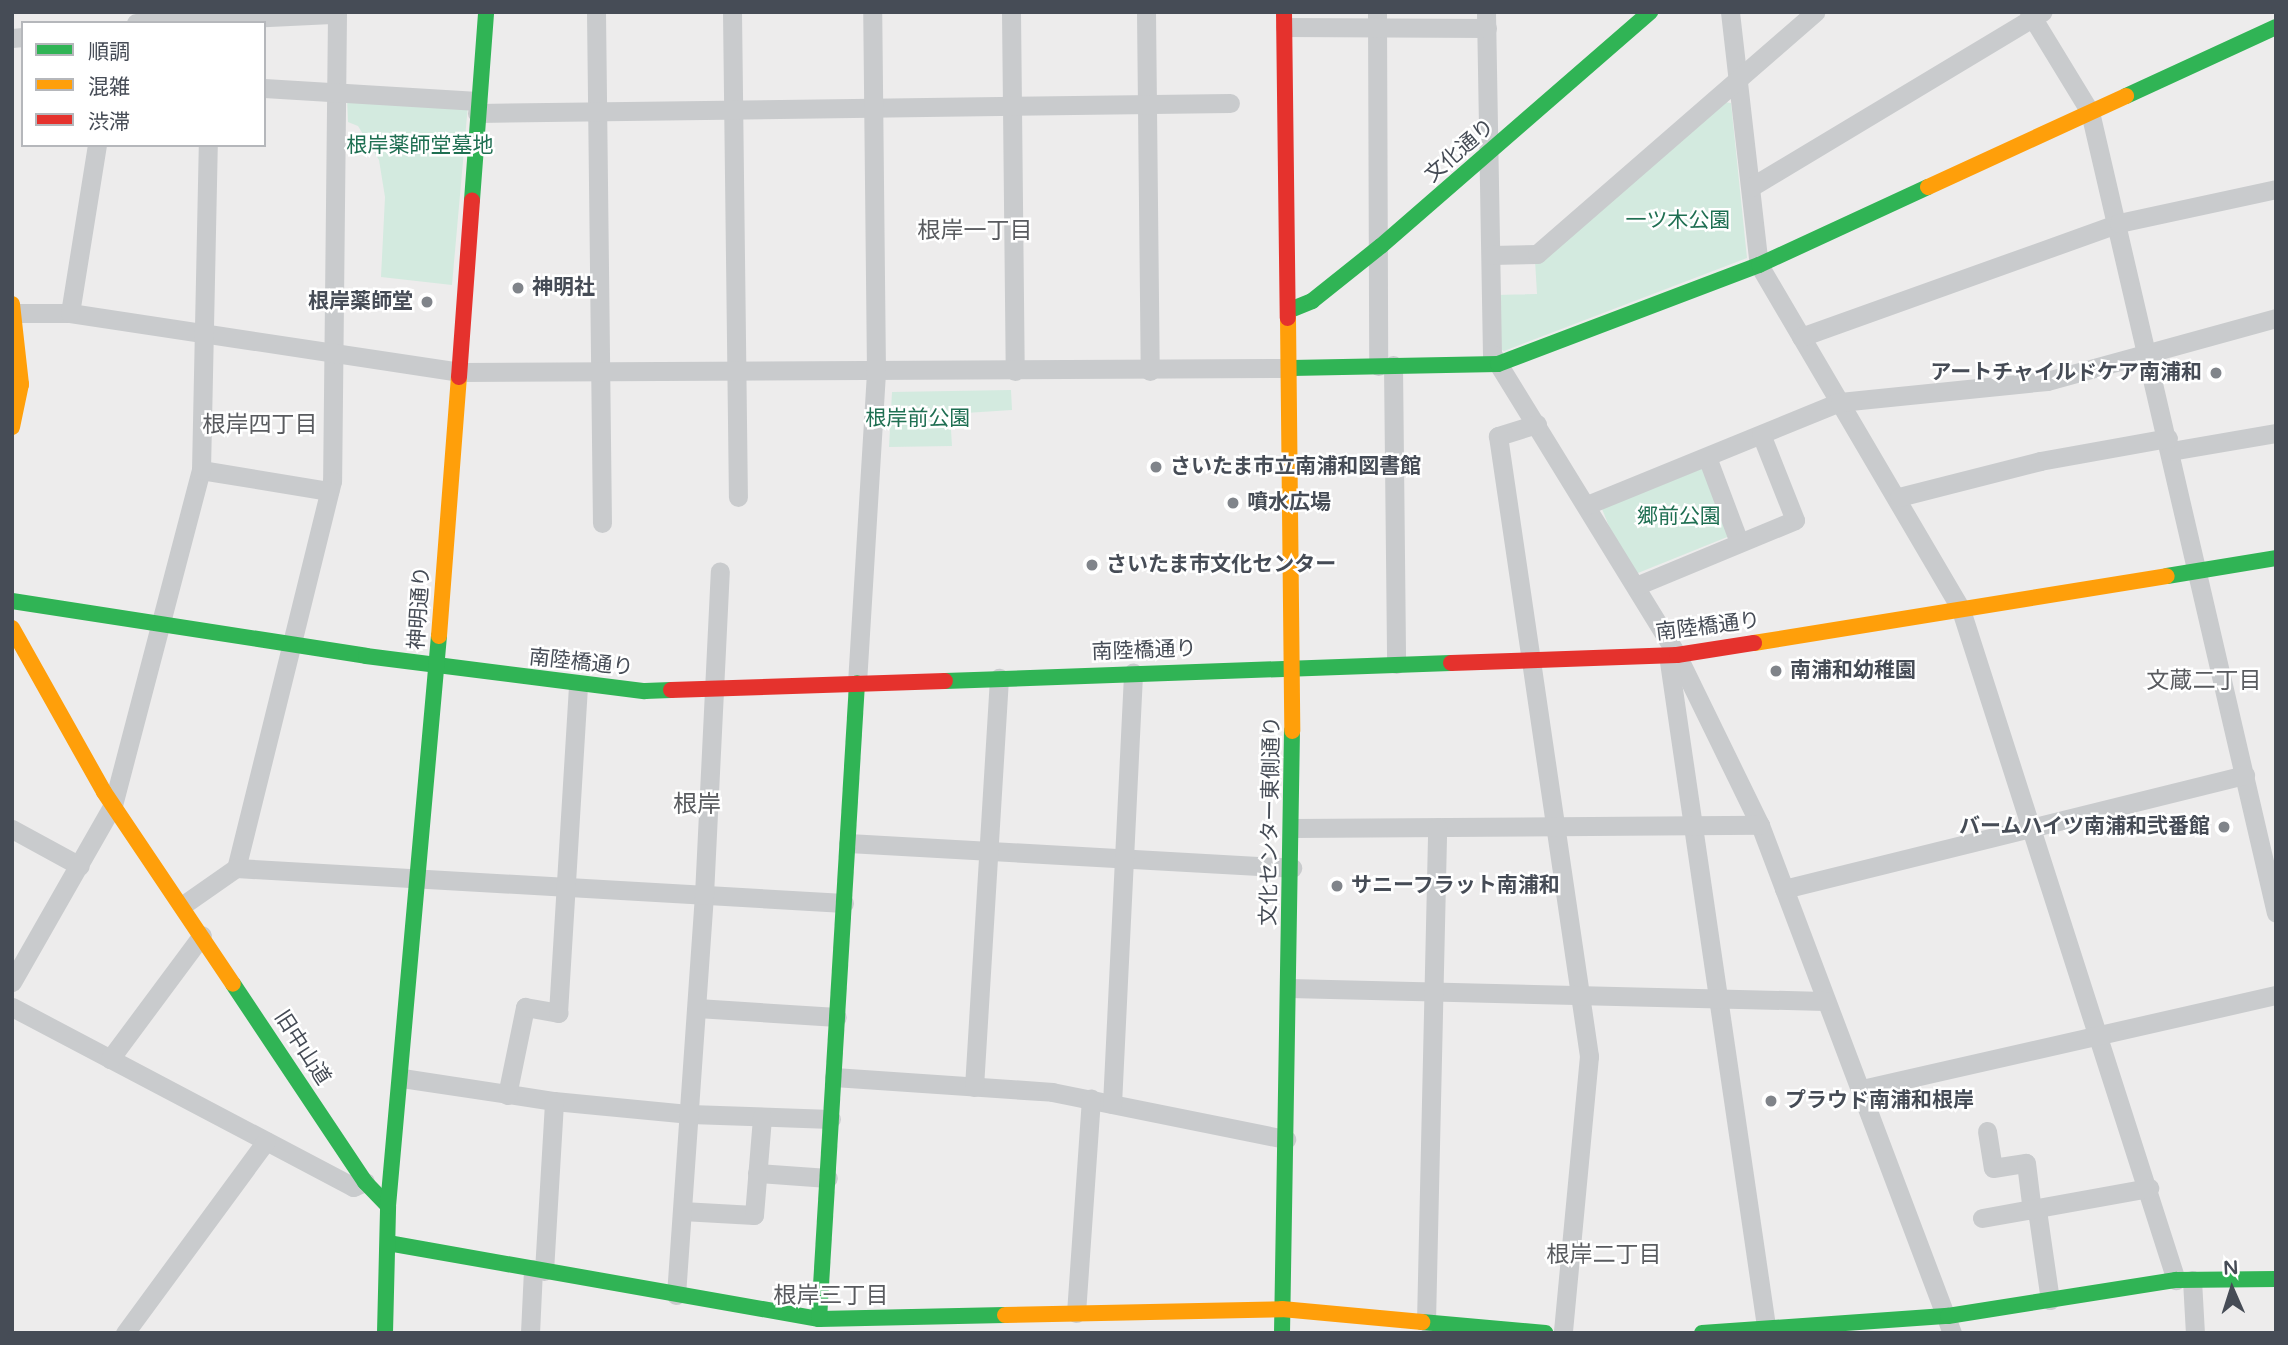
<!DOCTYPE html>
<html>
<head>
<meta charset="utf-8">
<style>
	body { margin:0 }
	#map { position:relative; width:2288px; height:1345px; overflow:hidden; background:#edecec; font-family:"Varela Round","Noto Sans JP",sans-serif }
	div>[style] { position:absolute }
	.green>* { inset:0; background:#d3eadf; transform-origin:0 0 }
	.street>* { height:19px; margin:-9.5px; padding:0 9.5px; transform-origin:9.5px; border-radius:9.5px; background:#c9cbcd }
	.fast>* { height:16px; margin:-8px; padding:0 8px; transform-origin:8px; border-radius:8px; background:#30b455 }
	.slow>* { height:16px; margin:-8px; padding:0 8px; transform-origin:8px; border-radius:8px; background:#ff9f0a }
	.jam>* { height:16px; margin:-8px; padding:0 8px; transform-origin:8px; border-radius:8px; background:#e5322d }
	.dots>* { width:19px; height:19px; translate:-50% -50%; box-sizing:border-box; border:4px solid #fff; border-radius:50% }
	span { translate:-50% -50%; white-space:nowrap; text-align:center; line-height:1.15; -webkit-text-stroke:5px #fff; paint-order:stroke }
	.park-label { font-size:21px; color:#1f6f52 }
	.street-label { font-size:21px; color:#464c56 }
	.poi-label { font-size:21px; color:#464c56; font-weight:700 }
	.left { translate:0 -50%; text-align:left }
	.right { translate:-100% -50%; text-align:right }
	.neighbourhood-label { font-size:23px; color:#595b5f }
	.quarter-label { font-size:24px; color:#595b5f }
	.frame { position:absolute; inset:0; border:14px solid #464c56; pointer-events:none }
	.legend { position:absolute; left:21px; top:21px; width:245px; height:126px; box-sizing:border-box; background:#fff; border:2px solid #b5b7bb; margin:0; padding:9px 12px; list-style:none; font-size:21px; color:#464c56 }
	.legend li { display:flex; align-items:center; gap:14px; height:35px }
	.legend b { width:35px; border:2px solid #b5b7bb }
	.north { position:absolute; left:2197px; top:1254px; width:70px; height:70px; -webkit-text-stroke:5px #fff; paint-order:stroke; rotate:357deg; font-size:19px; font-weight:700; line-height:28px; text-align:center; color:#464c56 }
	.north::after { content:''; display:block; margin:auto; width:24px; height:32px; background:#464c56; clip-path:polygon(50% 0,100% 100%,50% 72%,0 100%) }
</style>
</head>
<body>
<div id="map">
	<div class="green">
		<div style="clip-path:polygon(347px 98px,468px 105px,452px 285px,381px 277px,385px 197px,379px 160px,358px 126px,348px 122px)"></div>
		<div style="clip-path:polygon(1724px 102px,1731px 103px,1747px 258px,1504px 351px,1497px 347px,1496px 295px,1537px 294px,1535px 260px)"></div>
		<div style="clip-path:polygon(1011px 390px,1012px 410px,950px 414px,952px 446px,889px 447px,892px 392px)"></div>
		<div style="left:1703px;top:468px;width:73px;height:109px;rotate:68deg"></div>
	</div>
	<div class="street">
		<div style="left:596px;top:12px;width:511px;rotate:89.33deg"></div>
		<div style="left:732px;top:12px;width:485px;rotate:89.3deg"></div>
		<div style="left:1011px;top:12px;width:359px;rotate:89.4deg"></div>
		<div style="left:1146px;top:12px;width:359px;rotate:89.4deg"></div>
		<div style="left:1377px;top:12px;width:354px;rotate:89.8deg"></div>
		<div style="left:1486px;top:12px;width:342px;rotate:89deg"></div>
		<div style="left:1492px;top:354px;width:353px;rotate:58.4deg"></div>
		<div style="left:1677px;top:655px;width:189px;rotate:64deg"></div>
		<div style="left:1760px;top:825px;width:543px;rotate:69.3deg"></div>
		<div style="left:1730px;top:12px;width:255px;rotate:83.5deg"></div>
		<div style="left:1759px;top:265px;width:397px;rotate:59.6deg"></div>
		<div style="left:1960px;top:607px;width:707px;rotate:72.21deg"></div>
		<div style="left:2029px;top:12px;width:117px;rotate:58.6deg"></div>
		<div style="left:2090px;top:112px;width:822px;rotate:76.93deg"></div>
		<div style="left:136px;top:23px;width:201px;rotate:-2.6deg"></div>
		<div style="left:337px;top:14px;width:467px;rotate:90.6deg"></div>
		<div style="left:332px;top:481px;width:399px;rotate:103.9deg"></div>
		<div style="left:1285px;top:27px;width:202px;rotate:0.3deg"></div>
		<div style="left:12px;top:38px;width:11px;rotate:-5deg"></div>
		<div style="left:264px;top:88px;width:214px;rotate:3.5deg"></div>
		<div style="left:477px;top:113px;width:753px;rotate:-0.76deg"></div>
		<div style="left:1751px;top:187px;width:340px;rotate:-31deg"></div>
		<div style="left:1491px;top:255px;width:46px;rotate:-1.2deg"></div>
		<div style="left:1537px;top:254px;width:369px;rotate:-41deg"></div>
		<div style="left:12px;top:313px;width:58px"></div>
		<div style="left:70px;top:313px;width:393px;rotate:8.6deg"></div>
		<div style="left:459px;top:372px;width:832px;rotate:-0.28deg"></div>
		<div style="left:70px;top:313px;width:170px;rotate:-80.9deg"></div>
		<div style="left:1801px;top:337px;width:338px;rotate:-19.7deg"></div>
		<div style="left:2119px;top:223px;width:161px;rotate:-12.2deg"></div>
		<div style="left:1393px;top:365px;width:299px;rotate:89.4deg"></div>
		<div style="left:1537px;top:424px;width:41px;rotate:162.9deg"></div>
		<div style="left:1498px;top:436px;width:627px;rotate:81.65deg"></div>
		<div style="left:1589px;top:1056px;width:278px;rotate:95.4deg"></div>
		<div style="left:2171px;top:451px;width:107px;rotate:-9.7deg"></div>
		<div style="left:1707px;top:457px;width:91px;rotate:69.4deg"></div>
		<div style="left:201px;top:470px;width:130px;rotate:9.3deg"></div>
		<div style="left:1899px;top:497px;width:146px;rotate:-14.3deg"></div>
		<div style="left:2040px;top:461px;width:130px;rotate:-10.2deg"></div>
		<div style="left:1587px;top:505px;width:273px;rotate:-22.2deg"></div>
		<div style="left:1840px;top:402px;width:208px;rotate:-5.8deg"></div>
		<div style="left:2047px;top:381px;width:238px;rotate:-15.4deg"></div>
		<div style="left:1636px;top:586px;width:172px;rotate:-22.5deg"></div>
		<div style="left:1795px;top:520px;width:92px;rotate:-111.6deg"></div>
		<div style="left:1668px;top:655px;width:685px;rotate:81.69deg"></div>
		<div style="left:857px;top:683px;width:311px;rotate:-86.5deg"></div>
		<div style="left:876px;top:373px;width:361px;rotate:-90.6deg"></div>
		<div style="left:1293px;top:828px;width:467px;rotate:-0.4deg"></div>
		<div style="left:12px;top:829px;width:77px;rotate:28.6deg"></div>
		<div style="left:848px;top:843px;width:445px;rotate:3.2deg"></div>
		<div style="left:1784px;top:889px;width:475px;rotate:-13.9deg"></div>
		<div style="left:183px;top:905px;width:65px;rotate:-34.9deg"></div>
		<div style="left:236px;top:868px;width:609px;rotate:3.29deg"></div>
		<div style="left:12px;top:982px;width:204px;rotate:-60.3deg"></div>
		<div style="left:113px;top:805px;width:346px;rotate:-75.3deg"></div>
		<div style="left:201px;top:470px;width:325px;rotate:-88.8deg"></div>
		<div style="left:1289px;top:988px;width:536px;rotate:1.39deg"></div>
		<div style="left:12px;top:1007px;width:386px;rotate:27.8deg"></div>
		<div style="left:353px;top:1187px;width:13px;rotate:-23deg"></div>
		<div style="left:697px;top:1008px;width:140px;rotate:3.7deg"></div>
		<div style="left:110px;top:1059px;width:154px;rotate:-53.4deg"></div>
		<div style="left:834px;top:1077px;width:219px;rotate:3.9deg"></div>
		<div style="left:1052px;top:1092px;width:239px;rotate:11.4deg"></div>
		<div style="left:402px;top:1078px;width:154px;rotate:8.6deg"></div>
		<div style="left:554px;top:1101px;width:137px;rotate:5.5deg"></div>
		<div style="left:690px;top:1114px;width:141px;rotate:2deg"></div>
		<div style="left:974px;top:1087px;width:410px;rotate:-86.5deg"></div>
		<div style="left:1862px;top:1089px;width:425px;rotate:-12.8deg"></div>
		<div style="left:507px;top:1095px;width:90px;rotate:-78.4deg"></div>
		<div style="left:525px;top:1007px;width:34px;rotate:10deg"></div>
		<div style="left:558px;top:1013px;width:328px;rotate:-86.5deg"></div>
		<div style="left:1112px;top:1104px;width:432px;rotate:-87.2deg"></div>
		<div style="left:1987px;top:1131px;width:37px;rotate:81deg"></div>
		<div style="left:1993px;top:1168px;width:33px;rotate:-9deg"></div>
		<div style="left:2026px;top:1163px;width:48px;rotate:82.9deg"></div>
		<div style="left:757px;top:1173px;width:71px;rotate:4deg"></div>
		<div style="left:2037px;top:1210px;width:91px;rotate:81.8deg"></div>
		<div style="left:682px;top:1211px;width:72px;rotate:3.2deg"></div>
		<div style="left:754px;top:1215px;width:98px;rotate:-85.3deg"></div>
		<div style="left:1982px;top:1218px;width:170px;rotate:-10.2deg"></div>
		<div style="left:544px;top:1271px;width:170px;rotate:-86.6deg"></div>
		<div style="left:2192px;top:1280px;width:53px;rotate:86.8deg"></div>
		<div style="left:676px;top:1295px;width:401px;rotate:-86deg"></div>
		<div style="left:704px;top:895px;width:324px;rotate:-87.2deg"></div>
		<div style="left:1076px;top:1313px;width:215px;rotate:-86deg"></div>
		<div style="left:1426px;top:1322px;width:495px;rotate:-88.7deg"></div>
		<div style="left:125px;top:1333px;width:238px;rotate:-53.7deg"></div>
		<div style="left:530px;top:1333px;width:64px;rotate:-87.3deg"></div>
	</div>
	<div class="fast">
		<div style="left:2126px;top:96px;width:165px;rotate:-24.7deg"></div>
		<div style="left:472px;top:200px;width:189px;rotate:-85.7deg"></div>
		<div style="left:1290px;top:310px;width:24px;rotate:-22deg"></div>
		<div style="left:1312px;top:301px;width:88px;rotate:-38.6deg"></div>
		<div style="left:1381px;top:246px;width:357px;rotate:-41deg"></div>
		<div style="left:1291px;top:368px;width:207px;rotate:-1.1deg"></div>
		<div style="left:1498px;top:364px;width:279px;rotate:-20.8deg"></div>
		<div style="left:1759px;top:265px;width:186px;rotate:-24.8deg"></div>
		<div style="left:2167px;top:576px;width:110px;rotate:-9.4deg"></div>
		<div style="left:12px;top:601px;width:358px;rotate:8.8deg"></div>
		<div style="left:366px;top:656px;width:281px;rotate:7.2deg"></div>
		<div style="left:645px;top:691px;width:26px;rotate:-2deg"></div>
		<div style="left:945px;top:681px;width:506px;rotate:-2.04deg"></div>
		<div style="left:233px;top:984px;width:238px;rotate:56.3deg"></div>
		<div style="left:365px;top:1182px;width:33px;rotate:46deg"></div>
		<div style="left:388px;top:1243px;width:438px;rotate:10deg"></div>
		<div style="left:819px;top:1319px;width:186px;rotate:-1.2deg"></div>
		<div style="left:819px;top:1319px;width:637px;rotate:-86.58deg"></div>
		<div style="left:1422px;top:1322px;width:124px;rotate:5.1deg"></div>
		<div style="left:385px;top:1333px;width:127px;rotate:-88.6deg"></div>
		<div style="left:388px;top:1206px;width:572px;rotate:-84.89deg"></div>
		<div style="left:1282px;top:1333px;width:602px;rotate:-89.05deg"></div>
		<div style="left:1702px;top:1333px;width:247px;rotate:-4deg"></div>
		<div style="left:1948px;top:1316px;width:231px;rotate:-9deg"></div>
		<div style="left:2176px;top:1280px;width:100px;rotate:-0.6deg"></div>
	</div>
	<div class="slow">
		<div style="left:1928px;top:187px;width:218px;rotate:-24.7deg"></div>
		<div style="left:12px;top:304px;width:81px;rotate:83.6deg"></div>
		<div style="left:21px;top:384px;width:44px;rotate:101.8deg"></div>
		<div style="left:1288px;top:318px;width:413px;rotate:89.4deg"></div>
		<div style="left:12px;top:628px;width:188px;rotate:60.7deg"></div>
		<div style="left:104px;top:792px;width:231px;rotate:56.1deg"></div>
		<div style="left:439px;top:636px;width:260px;rotate:-85.6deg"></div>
		<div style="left:1754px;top:643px;width:418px;rotate:-9.2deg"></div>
		<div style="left:1005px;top:1315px;width:277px;rotate:-1.2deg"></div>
		<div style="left:1282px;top:1309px;width:141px;rotate:5.3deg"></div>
	</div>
	<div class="jam">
		<div style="left:1284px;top:12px;width:306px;rotate:89.3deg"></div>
		<div style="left:459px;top:377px;width:177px;rotate:-85.8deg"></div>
		<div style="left:1451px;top:663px;width:226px;rotate:-2deg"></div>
		<div style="left:1677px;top:655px;width:78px;rotate:-8.9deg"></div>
		<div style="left:671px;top:690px;width:274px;rotate:-1.9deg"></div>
	</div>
	<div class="dots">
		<div style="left:518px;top:288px;background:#80848a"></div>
		<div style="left:427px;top:302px;background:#80848a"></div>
		<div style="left:2216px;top:373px;background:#80848a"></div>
		<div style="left:1156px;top:467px;background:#80848a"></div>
		<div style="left:1233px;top:503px;background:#80848a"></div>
		<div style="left:1092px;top:565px;background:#80848a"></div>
		<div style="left:1776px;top:671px;background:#80848a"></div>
		<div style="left:2224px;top:827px;background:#80848a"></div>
		<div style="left:1337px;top:886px;background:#80848a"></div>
		<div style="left:1771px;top:1101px;background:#80848a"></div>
	</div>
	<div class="park-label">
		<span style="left:420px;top:146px">根岸薬師堂墓地</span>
		<span style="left:1678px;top:221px">一ツ木公園</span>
		<span style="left:918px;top:419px">根岸前公園</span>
		<span style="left:1679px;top:517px">郷前公園</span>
	</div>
	<div class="street-label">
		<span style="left:1460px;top:151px;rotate:-41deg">文化通り</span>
		<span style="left:420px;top:608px;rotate:-86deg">神明通り</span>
		<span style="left:1708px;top:627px;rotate:-7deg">南陸橋通り</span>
		<span style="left:1144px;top:651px;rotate:-2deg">南陸橋通り</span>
		<span style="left:581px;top:663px;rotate:6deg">南陸橋通り</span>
		<span style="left:1271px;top:821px;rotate:-89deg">文化センター東側通り</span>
		<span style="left:302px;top:1048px;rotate:57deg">旧中山道</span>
	</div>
	<div class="poi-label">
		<span class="left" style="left:532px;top:288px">神明社</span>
		<span class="right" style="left:413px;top:302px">根岸薬師堂</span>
		<span class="right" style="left:2202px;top:373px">アートチャイルドケア南浦和</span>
		<span class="left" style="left:1170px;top:467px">さいたま市立南浦和図書館</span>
		<span class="left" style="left:1247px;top:503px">噴水広場</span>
		<span class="left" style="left:1106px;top:565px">さいたま市文化センター</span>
		<span class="left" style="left:1790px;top:671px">南浦和幼稚園</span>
		<span class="right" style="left:2210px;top:827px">バームハイツ南浦和弐番館</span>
		<span class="left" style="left:1351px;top:886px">サニーフラット南浦和</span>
		<span class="left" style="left:1785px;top:1101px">プラウド南浦和根岸</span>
	</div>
	<div class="neighbourhood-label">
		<span style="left:975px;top:231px">根岸一丁目</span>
		<span style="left:260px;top:425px">根岸四丁目</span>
		<span style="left:2204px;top:681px">文蔵二丁目</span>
		<span style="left:1604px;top:1255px">根岸二丁目</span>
		<span style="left:831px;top:1296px">根岸三丁目</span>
	</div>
	<div class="quarter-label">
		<span style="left:697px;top:805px">根岸</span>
	</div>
	<div class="frame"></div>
	<ul class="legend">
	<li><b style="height:9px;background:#30b455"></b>順調</li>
	<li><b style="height:9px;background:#ff9f0a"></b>混雑</li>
	<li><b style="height:9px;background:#e5322d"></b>渋滞</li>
	</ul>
	<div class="north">N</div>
</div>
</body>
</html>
